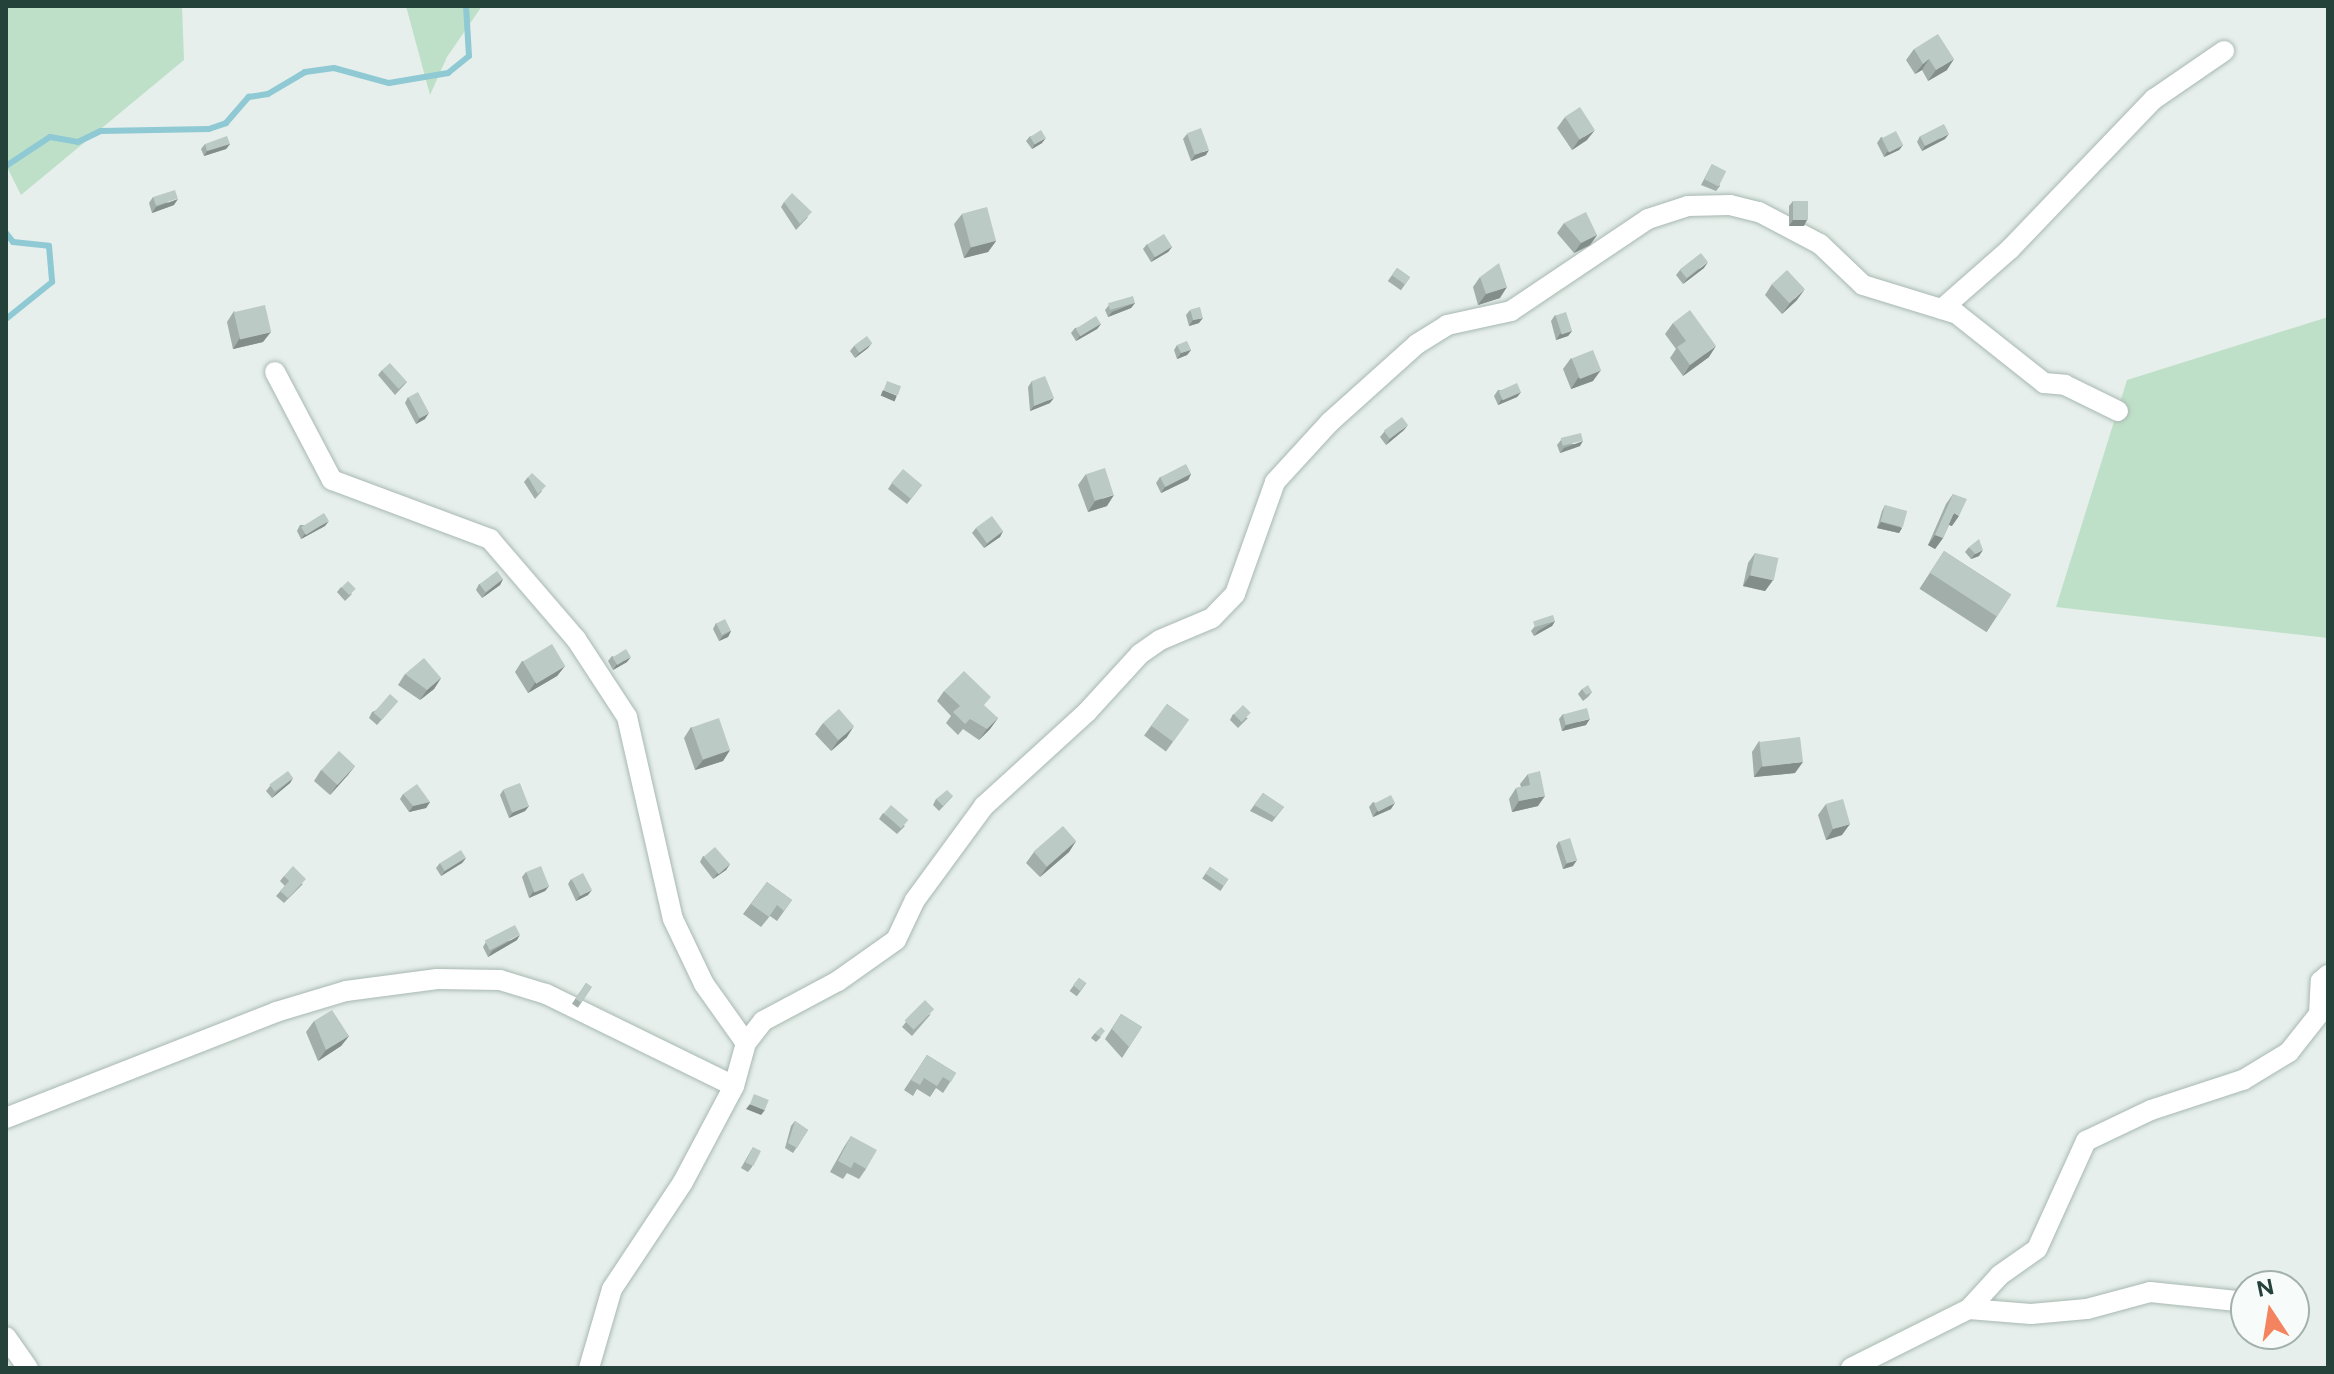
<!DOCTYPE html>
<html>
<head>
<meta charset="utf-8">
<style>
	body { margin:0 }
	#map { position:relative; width:2334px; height:1374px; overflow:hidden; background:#e6efeb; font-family:Figtree,sans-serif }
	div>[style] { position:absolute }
	.green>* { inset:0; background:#bfe0c8 }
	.stream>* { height:6px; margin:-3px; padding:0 3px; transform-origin:3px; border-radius:3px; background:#8ec9d4 }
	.roads { filter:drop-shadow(0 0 2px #a8b8b2) drop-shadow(0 0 2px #a8b8b2) }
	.minor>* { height:20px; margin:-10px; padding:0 10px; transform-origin:10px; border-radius:10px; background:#fff }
	.wall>* { inset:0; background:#a1aea9; transform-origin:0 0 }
	.shaded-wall>* { inset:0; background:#838d89; transform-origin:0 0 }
	.building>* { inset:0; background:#bbcac4; transform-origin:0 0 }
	span { translate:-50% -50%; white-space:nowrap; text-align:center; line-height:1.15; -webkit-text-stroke:8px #f7fbf9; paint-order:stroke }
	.frame { position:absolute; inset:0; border:8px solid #24423a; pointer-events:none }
	.north { position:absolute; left:2230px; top:1270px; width:80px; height:80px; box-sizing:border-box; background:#f7fbf9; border:2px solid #a3b1ad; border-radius:50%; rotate:348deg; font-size:22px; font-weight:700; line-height:32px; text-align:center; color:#24423a }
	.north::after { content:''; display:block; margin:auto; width:28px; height:36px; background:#f4845f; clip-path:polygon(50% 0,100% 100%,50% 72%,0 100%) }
</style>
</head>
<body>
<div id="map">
	<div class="green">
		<div style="clip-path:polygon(6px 6px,182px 6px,184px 60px,21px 195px,6px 165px)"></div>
		<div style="clip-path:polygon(406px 6px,482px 6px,447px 57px,430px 95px)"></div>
		<div style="clip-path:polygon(2328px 317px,2328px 638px,2056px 607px,2127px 380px)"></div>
	</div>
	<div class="stream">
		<div style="left:6px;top:166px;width:53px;rotate:-33.4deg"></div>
		<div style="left:50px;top:137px;width:28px;rotate:10deg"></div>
		<div style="left:78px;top:142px;width:25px;rotate:-26deg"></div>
		<div style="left:101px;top:131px;width:108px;rotate:-1.1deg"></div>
		<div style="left:209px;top:129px;width:18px;rotate:-19deg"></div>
		<div style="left:226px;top:123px;width:35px;rotate:-49deg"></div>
		<div style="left:249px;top:97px;width:19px;rotate:-9deg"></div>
		<div style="left:268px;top:94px;width:43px;rotate:-30.7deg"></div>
		<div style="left:305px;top:72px;width:29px;rotate:-8deg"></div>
		<div style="left:334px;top:68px;width:57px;rotate:15.3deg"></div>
		<div style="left:389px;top:83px;width:60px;rotate:-9.6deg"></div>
		<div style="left:448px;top:73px;width:27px;rotate:-39deg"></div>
		<div style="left:469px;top:56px;width:50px;rotate:-93.4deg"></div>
		<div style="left:6px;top:233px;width:11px;rotate:52deg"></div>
		<div style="left:13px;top:242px;width:36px;rotate:6deg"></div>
		<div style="left:49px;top:246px;width:36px;rotate:85deg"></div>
		<div style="left:52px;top:282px;width:59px;rotate:141.2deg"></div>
	</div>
	<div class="roads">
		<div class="minor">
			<div style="left:1942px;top:309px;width:91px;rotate:-41.4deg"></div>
			<div style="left:2010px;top:249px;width:208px;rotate:-46.2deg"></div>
			<div style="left:2154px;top:99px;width:85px;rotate:-34.4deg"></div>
			<div style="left:275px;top:372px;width:122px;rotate:62.2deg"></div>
			<div style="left:332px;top:480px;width:169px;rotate:20.5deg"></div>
			<div style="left:490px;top:539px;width:132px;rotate:49.3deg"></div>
			<div style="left:576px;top:639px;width:93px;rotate:56.8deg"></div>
			<div style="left:627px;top:717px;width:207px;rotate:77.2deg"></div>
			<div style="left:673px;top:919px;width:72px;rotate:64.5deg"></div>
			<div style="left:704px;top:984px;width:72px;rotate:54.6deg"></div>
			<div style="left:6px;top:1118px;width:290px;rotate:-21.4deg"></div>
			<div style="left:276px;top:1012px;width:73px;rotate:-16.7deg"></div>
			<div style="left:346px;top:991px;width:92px;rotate:-7.5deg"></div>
			<div style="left:437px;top:979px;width:63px;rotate:0.9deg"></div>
			<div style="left:500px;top:980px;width:48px;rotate:16.9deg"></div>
			<div style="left:546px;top:994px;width:209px;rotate:26.1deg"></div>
			<div style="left:1969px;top:1309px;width:46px;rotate:-47.6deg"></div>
			<div style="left:2000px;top:1275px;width:45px;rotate:-35.1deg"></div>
			<div style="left:2037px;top:1249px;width:119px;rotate:-65.6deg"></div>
			<div style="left:2086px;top:1141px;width:72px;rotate:-25.5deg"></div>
			<div style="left:2151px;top:1110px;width:97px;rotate:-18.1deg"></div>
			<div style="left:2243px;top:1080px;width:54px;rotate:-31.3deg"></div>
			<div style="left:2289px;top:1052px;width:48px;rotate:-51.7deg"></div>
			<div style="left:2319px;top:1014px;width:33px;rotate:-87deg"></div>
			<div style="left:2321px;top:981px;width:9px;rotate:-41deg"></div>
			<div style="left:6px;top:1337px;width:38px;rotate:55deg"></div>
			<div style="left:589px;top:1368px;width:82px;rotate:-73.8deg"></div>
			<div style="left:612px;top:1289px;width:128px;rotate:-56.4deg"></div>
			<div style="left:683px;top:1182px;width:109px;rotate:-62deg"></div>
			<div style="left:734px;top:1086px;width:45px;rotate:-74.4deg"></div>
			<div style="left:746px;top:1043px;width:28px;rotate:-52deg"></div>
			<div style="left:763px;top:1021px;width:85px;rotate:-28.1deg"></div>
			<div style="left:838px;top:981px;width:71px;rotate:-35.3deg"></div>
			<div style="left:896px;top:940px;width:44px;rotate:-64.6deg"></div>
			<div style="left:915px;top:900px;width:117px;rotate:-53.7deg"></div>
			<div style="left:984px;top:806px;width:139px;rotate:-42.4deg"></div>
			<div style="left:1087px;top:712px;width:79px;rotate:-47.6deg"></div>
			<div style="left:1140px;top:654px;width:24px;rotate:-35deg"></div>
			<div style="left:1160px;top:640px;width:56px;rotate:-22.9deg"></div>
			<div style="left:1212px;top:618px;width:33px;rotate:-46deg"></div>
			<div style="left:1235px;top:594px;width:119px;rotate:-70.3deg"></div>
			<div style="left:1275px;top:482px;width:81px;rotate:-47.5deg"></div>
			<div style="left:1330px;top:422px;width:117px;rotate:-41.9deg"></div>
			<div style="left:1417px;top:344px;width:36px;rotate:-32deg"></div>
			<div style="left:1447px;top:325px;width:66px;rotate:-12.3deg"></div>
			<div style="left:1511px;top:311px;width:165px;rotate:-33.9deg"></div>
			<div style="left:1648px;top:219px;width:42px;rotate:-18deg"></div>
			<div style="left:1688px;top:206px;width:42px;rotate:-1.4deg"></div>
			<div style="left:1730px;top:205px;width:30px;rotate:14deg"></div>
			<div style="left:1759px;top:212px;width:69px;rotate:27.7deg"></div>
			<div style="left:1820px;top:244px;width:59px;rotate:43.6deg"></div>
			<div style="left:1863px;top:285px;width:98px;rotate:17.1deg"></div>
			<div style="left:1957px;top:314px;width:111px;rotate:38.4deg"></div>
			<div style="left:2044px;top:383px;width:21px;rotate:5deg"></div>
			<div style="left:2065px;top:385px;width:59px;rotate:26.1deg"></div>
			<div style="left:1851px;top:1368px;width:132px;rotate:-26.6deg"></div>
			<div style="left:1969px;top:1309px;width:62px;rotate:4.6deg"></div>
			<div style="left:2031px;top:1314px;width:56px;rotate:-5.1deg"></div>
			<div style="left:2087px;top:1309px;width:65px;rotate:-15.1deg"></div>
			<div style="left:2150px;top:1292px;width:97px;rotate:5.9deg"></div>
		</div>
	</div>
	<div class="wall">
		<div style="clip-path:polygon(1914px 49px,1947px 70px,1928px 81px,1922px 70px,1915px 74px,1906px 60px)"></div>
		<div style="clip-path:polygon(1565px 117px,1587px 140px,1572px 150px,1557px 128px)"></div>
		<div style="clip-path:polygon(1187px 134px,1206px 155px,1191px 161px,1183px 139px)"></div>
		<div style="clip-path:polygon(1030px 136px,1042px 143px,1032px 149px,1026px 141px)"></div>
		<div style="clip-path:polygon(1920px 136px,1945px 139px,1922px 151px,1917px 142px)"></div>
		<div style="clip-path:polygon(1881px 137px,1903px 145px,1899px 150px,1884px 157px,1877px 143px)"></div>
		<div style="clip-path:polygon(205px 144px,230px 144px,226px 149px,204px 156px,201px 149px)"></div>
		<div style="clip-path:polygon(1712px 164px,1720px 186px,1716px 191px,1701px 185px)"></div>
		<div style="clip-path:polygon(153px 197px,174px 205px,152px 213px,149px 203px)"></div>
		<div style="clip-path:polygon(1793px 201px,1804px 226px,1789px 226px,1789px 206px)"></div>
		<div style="clip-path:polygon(784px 202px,808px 217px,796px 230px,781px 207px)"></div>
		<div style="clip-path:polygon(962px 214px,996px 241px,988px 252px,964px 258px,954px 224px)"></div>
		<div style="clip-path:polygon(1564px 223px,1597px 235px,1590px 245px,1574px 253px,1557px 233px)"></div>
		<div style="clip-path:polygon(1147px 244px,1172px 247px,1168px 252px,1151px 262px,1143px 249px)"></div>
		<div style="left:1397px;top:268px;width:16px;height:16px;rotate:35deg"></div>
		<div style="clip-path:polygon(1704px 268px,1683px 284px,1676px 275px,1680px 270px)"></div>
		<div style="clip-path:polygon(1480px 277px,1500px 298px,1478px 305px,1473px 287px)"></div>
		<div style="clip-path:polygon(1772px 284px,1797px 300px,1782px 314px,1765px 295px)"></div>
		<div style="clip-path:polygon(1135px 303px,1131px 308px,1108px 317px,1105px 310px,1109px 305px)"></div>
		<div style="clip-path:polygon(1190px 310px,1199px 323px,1189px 326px,1186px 315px)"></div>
		<div style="clip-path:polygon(234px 311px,263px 342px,233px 349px,227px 322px)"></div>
		<div style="clip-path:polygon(1555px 315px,1572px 331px,1568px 336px,1556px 340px,1551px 321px)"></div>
		<div style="clip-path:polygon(1673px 323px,1709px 357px,1683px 376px,1670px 358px,1676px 349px,1665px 334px)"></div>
		<div style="clip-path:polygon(1101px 324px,1097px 329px,1076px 341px,1071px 333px,1075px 328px)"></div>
		<div style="clip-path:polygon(1177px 345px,1191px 350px,1187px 355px,1177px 359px,1174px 350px)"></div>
		<div style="clip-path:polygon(854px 346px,868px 348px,855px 358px,850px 351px)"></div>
		<div style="clip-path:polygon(1571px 358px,1593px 381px,1571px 389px,1563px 369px)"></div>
		<div style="clip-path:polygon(382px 370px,407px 382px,395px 395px,378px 375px)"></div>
		<div style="clip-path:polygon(1032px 381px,1050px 403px,1030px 411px,1028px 387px)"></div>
		<div style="clip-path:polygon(1498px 390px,1521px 392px,1517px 397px,1498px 405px,1494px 396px)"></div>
		<div style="clip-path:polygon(408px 397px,425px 419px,416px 424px,405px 403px)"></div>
		<div style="clip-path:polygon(1404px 430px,1386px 445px,1380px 437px,1384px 432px)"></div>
		<div style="clip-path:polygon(1561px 440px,1580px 446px,1560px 453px,1557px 445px)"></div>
		<div style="clip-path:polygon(1086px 474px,1107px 506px,1088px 512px,1078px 485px)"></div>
		<div style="clip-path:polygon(1191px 474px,1188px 480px,1161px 493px,1156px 483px,1160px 477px)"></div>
		<div style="clip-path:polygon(528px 477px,542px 491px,535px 499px,524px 482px)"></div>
		<div style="clip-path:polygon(892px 483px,922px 485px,907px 504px,888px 489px)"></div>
		<div style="clip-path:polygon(1953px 494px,1952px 526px,1949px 525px,1943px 538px,1935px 549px,1928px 545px,1946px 504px)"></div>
		<div style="clip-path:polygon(1885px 505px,1902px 528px,1899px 533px,1877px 528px,1882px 511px)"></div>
		<div style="clip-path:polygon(300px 525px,325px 526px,301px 539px,297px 531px)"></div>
		<div style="clip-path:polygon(976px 528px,1003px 531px,1000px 537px,984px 548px,972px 533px)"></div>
		<div style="clip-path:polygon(1969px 547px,1979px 556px,1971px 559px,1965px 552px)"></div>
		<div style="left:1944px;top:551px;width:80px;height:45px;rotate:33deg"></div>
		<div style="clip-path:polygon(1755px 553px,1773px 580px,1765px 591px,1743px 586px,1748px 563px)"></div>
		<div style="clip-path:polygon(503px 579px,500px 585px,482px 598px,476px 590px,479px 584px)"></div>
		<div style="clip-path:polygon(341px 587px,352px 594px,345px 601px,337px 592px)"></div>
		<div style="clip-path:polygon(1555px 621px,1552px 626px,1534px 636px,1531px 631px,1535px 626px)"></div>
		<div style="clip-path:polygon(716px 623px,731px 631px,728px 637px,719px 641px,713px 629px)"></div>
		<div style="clip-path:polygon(612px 656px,627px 662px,613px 670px,608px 661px)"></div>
		<div style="clip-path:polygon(522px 661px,565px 666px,557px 676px,528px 693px,515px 672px)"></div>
		<div style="clip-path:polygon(405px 674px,441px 678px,434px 689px,420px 700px,398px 685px)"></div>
		<div style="clip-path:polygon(1582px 689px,1592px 692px,1588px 697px,1583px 701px,1578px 694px)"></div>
		<div style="clip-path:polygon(944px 691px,998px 718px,990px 729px,979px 740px,963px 729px,958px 735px,946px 723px,951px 716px,937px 701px)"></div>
		<div style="clip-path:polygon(398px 701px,377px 725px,369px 718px,372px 712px)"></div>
		<div style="left:1167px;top:704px;width:27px;height:39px;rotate:36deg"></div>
		<div style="clip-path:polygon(1233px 714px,1248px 718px,1238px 728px,1230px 720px)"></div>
		<div style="clip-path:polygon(1563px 714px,1586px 725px,1562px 731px,1559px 719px)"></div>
		<div style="clip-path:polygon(823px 723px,847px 737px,831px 751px,815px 734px)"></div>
		<div style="clip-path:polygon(691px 727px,730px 750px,723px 761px,695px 770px,684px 738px)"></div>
		<div style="clip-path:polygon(1759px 741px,1795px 773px,1754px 777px,1752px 752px)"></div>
		<div style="clip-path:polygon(355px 766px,347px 776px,330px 795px,314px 781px,321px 770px)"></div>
		<div style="clip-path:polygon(1528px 774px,1538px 806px,1512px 812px,1509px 799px,1516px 788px,1521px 787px,1520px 784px)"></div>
		<div style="clip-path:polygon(293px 778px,290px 783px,272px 798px,266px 791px,270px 786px)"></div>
		<div style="clip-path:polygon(503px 790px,529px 806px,525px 811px,509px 818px,500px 795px)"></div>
		<div style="clip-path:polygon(1263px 793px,1284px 807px,1272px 822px,1250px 811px)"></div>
		<div style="clip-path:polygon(403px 794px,430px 802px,426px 808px,409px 812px,400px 799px)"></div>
		<div style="clip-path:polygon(953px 796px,939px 811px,933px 805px,936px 799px)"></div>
		<div style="clip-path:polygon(1373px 802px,1391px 809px,1373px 817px,1369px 807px)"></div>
		<div style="clip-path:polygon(1826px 804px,1842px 835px,1826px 840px,1818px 815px)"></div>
		<div style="clip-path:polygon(883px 813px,905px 826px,897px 834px,879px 819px)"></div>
		<div style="clip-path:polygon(1076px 841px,1069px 852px,1040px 877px,1026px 863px,1034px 852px)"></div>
		<div style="clip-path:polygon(1559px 841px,1573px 866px,1563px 869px,1556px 846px)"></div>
		<div style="clip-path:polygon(703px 856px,730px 864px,726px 870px,713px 879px,700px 862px)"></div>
		<div style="clip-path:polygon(466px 858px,462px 863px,441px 876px,436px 868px,440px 863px)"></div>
		<div style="left:1210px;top:867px;width:22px;height:14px;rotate:34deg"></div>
		<div style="clip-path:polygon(526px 872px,549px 886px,545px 891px,529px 898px,522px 877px)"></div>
		<div style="clip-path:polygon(284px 876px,303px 884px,284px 903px,276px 896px,285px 886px,280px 881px)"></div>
		<div style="clip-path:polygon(571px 879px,588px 895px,576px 901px,568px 884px)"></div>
		<div style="clip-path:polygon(767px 882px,792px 900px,777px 921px,770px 916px,761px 927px,743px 914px)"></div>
		<div style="clip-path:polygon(517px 940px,488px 957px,483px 947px,486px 942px)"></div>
		<div style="left:1079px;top:978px;width:9px;height:16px;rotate:36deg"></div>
		<div style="left:586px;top:983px;width:7px;height:25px;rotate:34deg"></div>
		<div style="clip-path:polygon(931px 1014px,912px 1036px,902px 1027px,906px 1022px)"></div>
		<div style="clip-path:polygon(1121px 1014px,1142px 1027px,1122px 1058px,1105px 1039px)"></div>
		<div style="clip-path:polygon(314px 1021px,349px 1036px,341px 1046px,318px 1061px,306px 1032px)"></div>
		<div style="clip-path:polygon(1095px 1033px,1101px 1037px,1096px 1042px,1091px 1038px)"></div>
		<div style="clip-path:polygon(927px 1055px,956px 1073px,943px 1093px,936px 1088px,930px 1097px,917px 1089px,913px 1096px,904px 1090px)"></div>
		<div style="clip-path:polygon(795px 1121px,808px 1130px,793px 1153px,785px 1148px,791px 1126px)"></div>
		<div style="clip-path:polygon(851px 1136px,866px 1169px,859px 1179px,847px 1173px,843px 1179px,830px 1172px,844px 1147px)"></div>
		<div style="clip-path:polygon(753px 1147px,752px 1167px,748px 1172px,741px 1168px)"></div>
	</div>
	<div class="shaded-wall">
		<div style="clip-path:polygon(1929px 59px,1922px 70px,1915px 74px,1923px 64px)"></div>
		<div style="clip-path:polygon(1954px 59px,1947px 70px,1928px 81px,1936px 70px)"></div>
		<div style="clip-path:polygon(1595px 130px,1587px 140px,1572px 150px,1579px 140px)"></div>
		<div style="clip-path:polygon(1949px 134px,1945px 139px,1922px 151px,1925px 146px)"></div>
		<div style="clip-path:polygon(1046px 138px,1042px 143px,1032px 149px,1035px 144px)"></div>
		<div style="clip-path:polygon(230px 144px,226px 149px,204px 156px,207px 151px)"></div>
		<div style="clip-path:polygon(1903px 145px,1899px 150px,1884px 157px,1887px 152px)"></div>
		<div style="clip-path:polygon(1209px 150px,1206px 155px,1191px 161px,1195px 155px)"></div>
		<div style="clip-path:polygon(178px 199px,174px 205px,152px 213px,156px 207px)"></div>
		<div style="clip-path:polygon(1793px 220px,1807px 220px,1804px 226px,1789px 226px)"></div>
		<div style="clip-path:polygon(1597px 235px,1590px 245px,1574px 253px,1581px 243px)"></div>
		<div style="clip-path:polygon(996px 241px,988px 252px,964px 258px,971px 247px)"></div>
		<div style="clip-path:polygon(1172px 247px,1168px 252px,1151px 262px,1155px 257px)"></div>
		<div style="clip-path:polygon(1708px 262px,1704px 268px,1683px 284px,1687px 279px)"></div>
		<div style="clip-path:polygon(1507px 287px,1500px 298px,1478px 305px,1486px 294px)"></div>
		<div style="clip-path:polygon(1805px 289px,1797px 300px,1782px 314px,1790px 303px)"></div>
		<div style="clip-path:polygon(1135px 303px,1131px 308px,1108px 317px,1112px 312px)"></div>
		<div style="clip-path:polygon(1203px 318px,1199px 323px,1189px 326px,1193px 320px)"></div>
		<div style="clip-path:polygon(1101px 324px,1097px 329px,1076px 341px,1080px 336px)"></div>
		<div style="clip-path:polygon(1572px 331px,1568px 336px,1556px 340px,1560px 334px)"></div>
		<div style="clip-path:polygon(271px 332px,263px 342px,233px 349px,240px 338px)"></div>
		<div style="clip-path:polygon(872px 343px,868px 348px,855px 358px,859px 353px)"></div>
		<div style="clip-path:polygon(1716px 346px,1709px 357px,1683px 376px,1690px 365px)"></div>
		<div style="clip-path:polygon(1191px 350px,1187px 355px,1177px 359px,1181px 353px)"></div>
		<div style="clip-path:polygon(1601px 370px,1593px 381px,1571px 389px,1578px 378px)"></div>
		<div style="left:883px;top:390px;width:15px;height:6px;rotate:23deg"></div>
		<div style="clip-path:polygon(1521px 392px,1517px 397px,1498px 405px,1501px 400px)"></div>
		<div style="clip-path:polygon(1054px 398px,1050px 403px,1030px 411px,1034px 406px)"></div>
		<div style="clip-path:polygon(429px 413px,425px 419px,416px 424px,420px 418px)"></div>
		<div style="clip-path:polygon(1408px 425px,1404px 430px,1386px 445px,1390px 439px)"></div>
		<div style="clip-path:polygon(1583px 441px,1580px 446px,1560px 453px,1564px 448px)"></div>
		<div style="clip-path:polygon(1191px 474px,1188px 480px,1161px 493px,1165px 487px)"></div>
		<div style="clip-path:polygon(1114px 495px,1107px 506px,1088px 512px,1095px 501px)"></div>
		<div style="clip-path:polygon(1954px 513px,1959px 516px,1952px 526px,1947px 524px)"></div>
		<div style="clip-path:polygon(329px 521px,325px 526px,301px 539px,305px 534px)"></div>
		<div style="clip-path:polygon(1881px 522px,1902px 528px,1899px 533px,1877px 528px)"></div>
		<div style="clip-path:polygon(1003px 531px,1000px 537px,984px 548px,988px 543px)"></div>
		<div style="clip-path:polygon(1935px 535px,1943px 538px,1935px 549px,1928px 545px)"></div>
		<div style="clip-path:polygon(1983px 550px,1979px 556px,1971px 559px,1975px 554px)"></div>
		<div style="clip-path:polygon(1750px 575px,1773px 580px,1765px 591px,1743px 586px)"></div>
		<div style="clip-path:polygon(503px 579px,500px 585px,482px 598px,486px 593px)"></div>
		<div style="clip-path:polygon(1555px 621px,1552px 626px,1534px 636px,1538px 631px)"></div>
		<div style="clip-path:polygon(731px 631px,728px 637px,719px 641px,723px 636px)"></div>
		<div style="clip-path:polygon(631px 657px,627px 662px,613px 670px,617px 664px)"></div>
		<div style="clip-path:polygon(565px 666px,557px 676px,528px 693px,535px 683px)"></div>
		<div style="clip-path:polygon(441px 678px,434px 689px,420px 700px,427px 690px)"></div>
		<div style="clip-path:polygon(998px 718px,990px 729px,979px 740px,987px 729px)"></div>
		<div style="clip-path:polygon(1590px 719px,1586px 725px,1562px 731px,1566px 725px)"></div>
		<div style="clip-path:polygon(854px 726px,847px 737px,831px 751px,838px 741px)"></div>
		<div style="clip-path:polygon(730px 750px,723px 761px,695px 770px,703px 760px)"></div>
		<div style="clip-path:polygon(1803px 762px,1795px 773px,1754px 777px,1762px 766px)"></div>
		<div style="clip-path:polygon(355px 766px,347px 776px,330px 795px,337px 785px)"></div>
		<div style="clip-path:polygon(293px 778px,290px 783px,272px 798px,276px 793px)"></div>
		<div style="clip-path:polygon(1545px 796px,1538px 806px,1512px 812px,1519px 801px)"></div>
		<div style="clip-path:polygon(430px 802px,426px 808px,409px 812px,413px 806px)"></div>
		<div style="clip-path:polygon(1395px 803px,1391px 809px,1373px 817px,1377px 811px)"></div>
		<div style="clip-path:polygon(529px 806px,525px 811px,509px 818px,513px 812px)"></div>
		<div style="clip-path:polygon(1850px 824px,1842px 835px,1826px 840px,1833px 829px)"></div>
		<div style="clip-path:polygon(1076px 841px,1069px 852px,1040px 877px,1047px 867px)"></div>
		<div style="clip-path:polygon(466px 858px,462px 863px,441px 876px,445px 871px)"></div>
		<div style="clip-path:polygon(1577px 860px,1573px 866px,1563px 869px,1566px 864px)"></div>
		<div style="clip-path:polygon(730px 864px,726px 870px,713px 879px,717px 874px)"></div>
		<div style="clip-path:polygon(549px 886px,545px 891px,529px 898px,533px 892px)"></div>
		<div style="clip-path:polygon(592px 890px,588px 895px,576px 901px,580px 896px)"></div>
		<div style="clip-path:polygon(520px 935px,517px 940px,488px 957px,492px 951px)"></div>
		<div style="clip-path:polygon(349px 1036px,341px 1046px,318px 1061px,326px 1050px)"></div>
		<div style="clip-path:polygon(750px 1104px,765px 1110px,761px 1115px,746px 1109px)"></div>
	</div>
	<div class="building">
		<div style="clip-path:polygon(1938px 34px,1954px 59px,1936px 70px,1929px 59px,1923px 64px,1914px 49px)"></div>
		<div style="left:1580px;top:107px;width:27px;height:18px;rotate:57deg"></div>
		<div style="left:1944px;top:124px;width:11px;height:27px;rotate:63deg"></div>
		<div style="left:1201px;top:128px;width:23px;height:15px;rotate:70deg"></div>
		<div style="left:1041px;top:130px;width:9px;height:13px;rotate:58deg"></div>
		<div style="left:1896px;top:131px;width:16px;height:16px;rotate:63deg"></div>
		<div style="clip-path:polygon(227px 136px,230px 144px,207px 151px,205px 144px)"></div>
		<div style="left:1712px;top:164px;width:16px;height:17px;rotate:27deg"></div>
		<div style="left:175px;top:190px;width:9px;height:23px;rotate:72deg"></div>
		<div style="clip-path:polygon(792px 193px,812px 212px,800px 224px,784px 202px)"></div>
		<div style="left:1793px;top:201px;width:15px;height:19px"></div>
		<div style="left:987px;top:207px;width:35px;height:26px;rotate:75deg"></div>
		<div style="clip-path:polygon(1586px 212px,1597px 235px,1581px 243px,1564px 223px)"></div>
		<div style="left:1164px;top:234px;width:15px;height:20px;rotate:58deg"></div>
		<div style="left:1701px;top:253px;width:11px;height:27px;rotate:52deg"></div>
		<div style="clip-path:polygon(1499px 263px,1507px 287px,1486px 294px,1480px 277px)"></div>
		<div style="left:1397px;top:268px;width:16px;height:9px;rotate:35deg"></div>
		<div style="left:1787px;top:270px;width:26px;height:21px;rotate:47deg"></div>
		<div style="left:1133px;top:296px;width:7px;height:26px;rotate:74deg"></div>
		<div style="left:265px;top:305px;width:28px;height:32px;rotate:77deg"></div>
		<div style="left:1200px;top:307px;width:11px;height:10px;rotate:75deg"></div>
		<div style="clip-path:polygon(1690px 310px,1716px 346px,1690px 365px,1677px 347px,1686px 341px,1673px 323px)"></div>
		<div style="left:1566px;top:312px;width:20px;height:11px;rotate:72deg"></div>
		<div style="left:1096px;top:316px;width:9px;height:24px;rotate:58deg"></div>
		<div style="left:867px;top:336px;width:9px;height:16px;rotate:54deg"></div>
		<div style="clip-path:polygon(1187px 341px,1191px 350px,1181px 353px,1177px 345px)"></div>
		<div style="left:1593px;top:350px;width:22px;height:23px;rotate:68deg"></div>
		<div style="left:390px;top:363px;width:25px;height:11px;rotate:48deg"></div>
		<div style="clip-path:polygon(1045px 376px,1054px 398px,1034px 406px,1032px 381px)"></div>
		<div style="left:887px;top:381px;width:15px;height:10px;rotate:20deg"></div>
		<div style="left:1517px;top:383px;width:10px;height:20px;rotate:66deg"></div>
		<div style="left:418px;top:392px;width:24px;height:11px;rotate:62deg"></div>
		<div style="left:1402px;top:417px;width:10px;height:23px;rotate:53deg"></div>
		<div style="left:1581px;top:433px;width:8px;height:21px;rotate:76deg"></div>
		<div style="left:1186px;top:464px;width:11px;height:29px;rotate:63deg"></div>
		<div style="left:1105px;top:468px;width:28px;height:20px;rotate:72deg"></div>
		<div style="left:903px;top:469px;width:25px;height:18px;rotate:40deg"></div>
		<div style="clip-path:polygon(532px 473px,546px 486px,538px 494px,528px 477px)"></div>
		<div style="clip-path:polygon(1953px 494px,1967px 499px,1959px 516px,1954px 513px,1943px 538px,1935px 535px)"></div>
		<div style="left:1885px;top:505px;width:23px;height:17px;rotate:15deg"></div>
		<div style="left:324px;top:513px;width:9px;height:27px;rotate:58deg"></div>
		<div style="left:992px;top:516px;width:19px;height:20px;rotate:54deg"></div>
		<div style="clip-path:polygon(1979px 539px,1983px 550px,1975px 554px,1969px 547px)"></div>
		<div style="left:1944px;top:551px;width:80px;height:26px;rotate:33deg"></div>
		<div style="left:1755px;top:553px;width:24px;height:23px;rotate:12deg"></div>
		<div style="left:497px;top:571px;width:10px;height:22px;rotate:53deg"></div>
		<div style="left:348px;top:581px;width:11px;height:9px;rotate:45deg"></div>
		<div style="left:1553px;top:615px;width:6px;height:21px;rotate:72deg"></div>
		<div style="left:725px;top:619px;width:13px;height:10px;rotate:63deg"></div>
		<div style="left:552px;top:644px;width:26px;height:34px;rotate:59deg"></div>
		<div style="left:626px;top:649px;width:9px;height:16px;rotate:58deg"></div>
		<div style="clip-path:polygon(424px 658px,441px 678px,427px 690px,405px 674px)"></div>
		<div style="clip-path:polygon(964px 671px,991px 697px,984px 705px,998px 718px,987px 729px,970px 719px,965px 724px,953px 712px,960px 706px,944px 691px)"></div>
		<div style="clip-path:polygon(1588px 685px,1592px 692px,1586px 695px,1582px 689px)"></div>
		<div style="left:390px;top:694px;width:11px;height:25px;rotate:41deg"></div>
		<div style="left:1167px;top:704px;width:27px;height:27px;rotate:36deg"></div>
		<div style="left:1243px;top:705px;width:11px;height:13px;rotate:45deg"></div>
		<div style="left:1587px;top:708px;width:11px;height:25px;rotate:75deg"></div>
		<div style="left:839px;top:709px;width:23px;height:21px;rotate:49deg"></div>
		<div style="left:719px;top:718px;width:34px;height:29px;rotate:71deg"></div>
		<div style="left:1800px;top:737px;width:25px;height:41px;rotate:83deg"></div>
		<div style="left:339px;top:751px;width:22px;height:26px;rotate:43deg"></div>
		<div style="left:288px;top:771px;width:9px;height:23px;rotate:54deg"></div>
		<div style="clip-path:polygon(1540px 771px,1545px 796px,1519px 801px,1516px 788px,1530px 785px,1528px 774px)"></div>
		<div style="left:520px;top:783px;width:25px;height:18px;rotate:69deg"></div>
		<div style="clip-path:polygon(417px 784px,430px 802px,413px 806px,403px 794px)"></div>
		<div style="clip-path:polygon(947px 790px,953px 796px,943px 806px,936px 799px)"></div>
		<div style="clip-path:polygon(1263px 793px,1284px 807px,1275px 817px,1254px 805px)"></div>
		<div style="left:1391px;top:795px;width:9px;height:19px;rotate:63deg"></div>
		<div style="left:1843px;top:799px;width:26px;height:18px;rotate:74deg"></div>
		<div style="left:891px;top:805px;width:23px;height:11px;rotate:41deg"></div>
		<div style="left:1063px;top:826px;width:20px;height:39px;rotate:49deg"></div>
		<div style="left:1570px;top:838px;width:23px;height:11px;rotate:72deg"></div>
		<div style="left:715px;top:847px;width:23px;height:15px;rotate:49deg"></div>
		<div style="left:461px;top:850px;width:9px;height:25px;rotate:58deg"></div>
		<div style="clip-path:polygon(293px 866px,306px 879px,288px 898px,280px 891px,289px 881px,284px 876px)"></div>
		<div style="left:541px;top:866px;width:22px;height:16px;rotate:68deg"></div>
		<div style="left:1210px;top:867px;width:22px;height:8px;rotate:34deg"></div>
		<div style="left:583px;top:873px;width:19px;height:13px;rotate:62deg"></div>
		<div style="clip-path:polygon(767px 882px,792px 900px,784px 911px,777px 905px,769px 917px,751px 904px)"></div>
		<div style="left:515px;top:925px;width:11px;height:34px;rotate:63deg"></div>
		<div style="clip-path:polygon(1079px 978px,1086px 983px,1080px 991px,1073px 985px)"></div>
		<div style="left:586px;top:983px;width:7px;height:19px;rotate:34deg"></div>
		<div style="left:925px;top:1000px;width:13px;height:29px;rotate:45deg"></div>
		<div style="clip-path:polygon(332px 1010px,349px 1036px,326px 1050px,314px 1021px)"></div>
		<div style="clip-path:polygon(1121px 1014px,1142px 1027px,1129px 1047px,1112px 1029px)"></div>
		<div style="clip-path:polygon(1101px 1027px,1105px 1031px,1100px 1037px,1095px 1033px)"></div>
		<div style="clip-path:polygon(927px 1055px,956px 1073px,951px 1082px,943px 1077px,937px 1086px,924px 1078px,920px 1085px,911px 1080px)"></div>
		<div style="left:754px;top:1094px;width:16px;height:11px;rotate:22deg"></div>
		<div style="clip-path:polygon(795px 1121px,808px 1130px,797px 1148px,788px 1143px)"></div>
		<div style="clip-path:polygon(851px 1136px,877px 1150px,866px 1169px,854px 1162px,851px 1168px,838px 1161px)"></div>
		<div style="left:753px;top:1147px;width:9px;height:17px;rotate:27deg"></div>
	</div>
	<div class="frame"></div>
	<div class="north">N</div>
</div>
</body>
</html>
